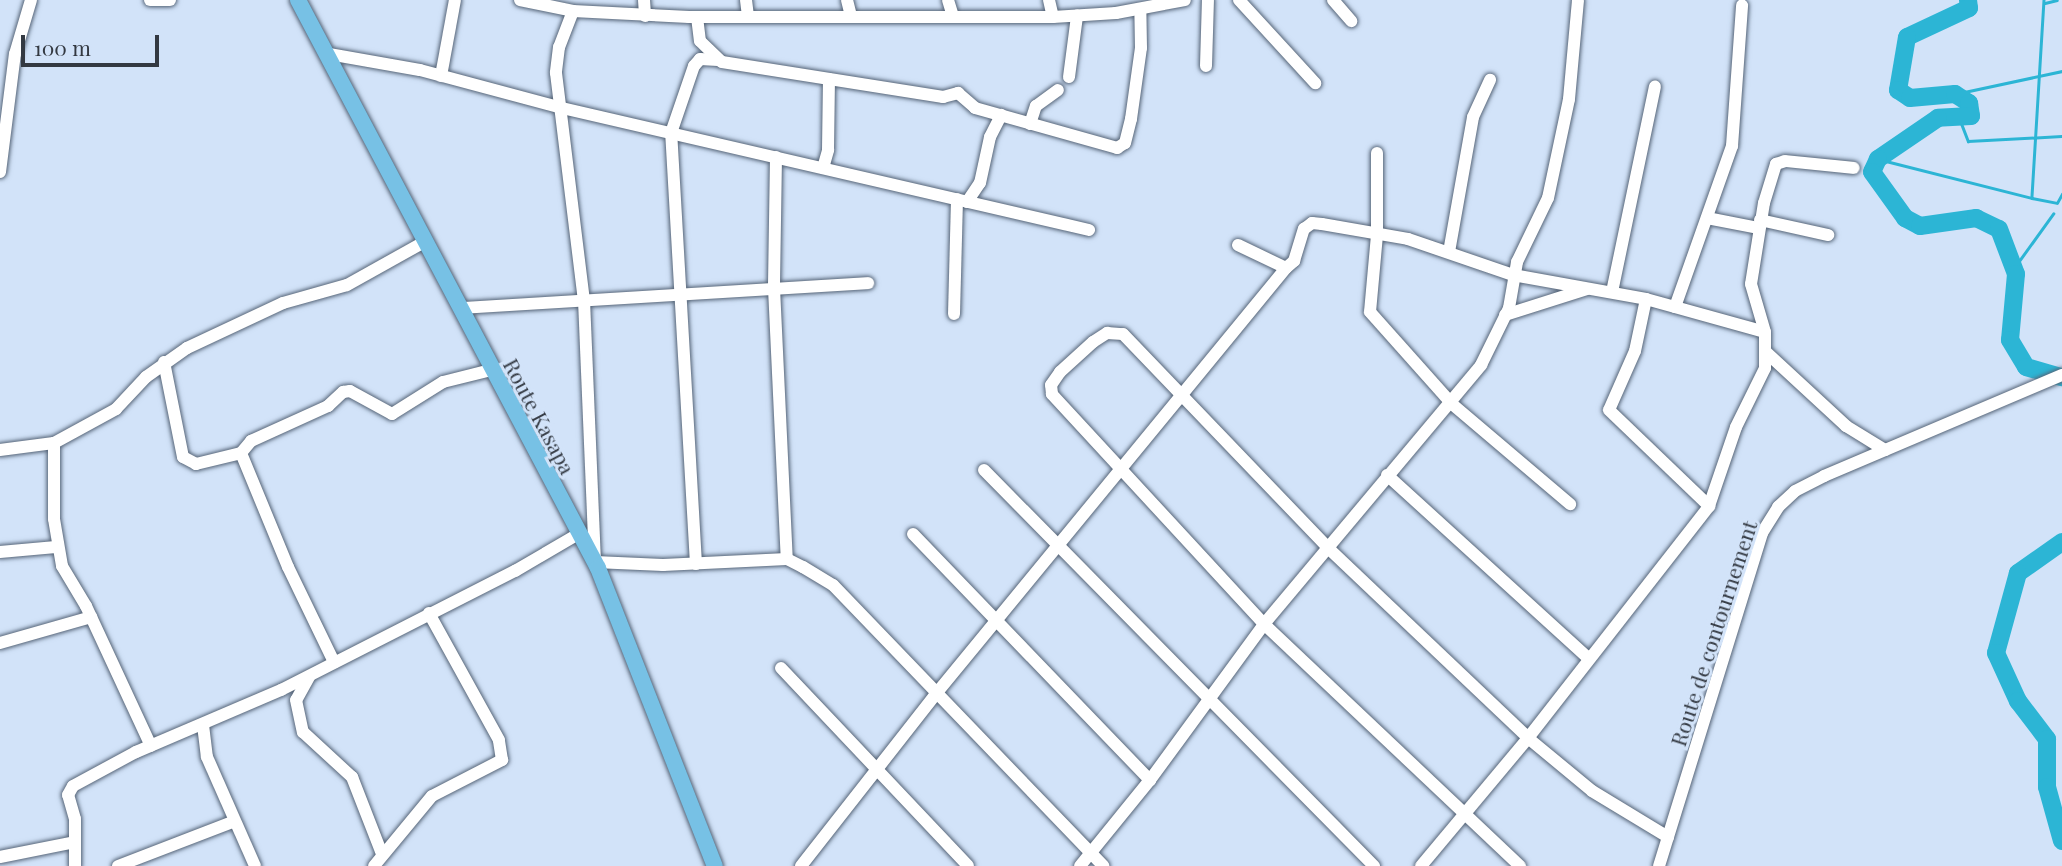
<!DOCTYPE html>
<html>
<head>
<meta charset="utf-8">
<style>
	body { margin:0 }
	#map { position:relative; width:2062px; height:866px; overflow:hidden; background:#d2e3f9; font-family:"Playfair Display",serif }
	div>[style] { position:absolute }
	.stream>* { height:2.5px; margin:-1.25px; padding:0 1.25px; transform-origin:1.25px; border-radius:1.25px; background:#2cb5d5 }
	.river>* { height:18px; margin:-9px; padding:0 9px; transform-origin:9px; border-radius:9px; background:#2cb5d5 }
	.roads { filter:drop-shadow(0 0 2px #566578) drop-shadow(0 0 2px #566578) }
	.minor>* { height:12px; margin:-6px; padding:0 6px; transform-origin:6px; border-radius:6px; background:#fff }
	.major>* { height:16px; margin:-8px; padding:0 8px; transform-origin:8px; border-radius:8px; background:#77c1e5 }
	span { translate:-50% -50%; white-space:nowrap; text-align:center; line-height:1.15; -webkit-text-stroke:6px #d2e3f9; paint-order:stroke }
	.street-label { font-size:21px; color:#333942 }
	.scale { position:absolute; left:21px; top:35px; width:138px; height:32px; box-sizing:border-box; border:4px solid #333942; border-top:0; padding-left:9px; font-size:21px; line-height:24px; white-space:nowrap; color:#333942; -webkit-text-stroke:5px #d2e3f9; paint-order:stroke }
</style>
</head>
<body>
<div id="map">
	<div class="stream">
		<div style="left:2044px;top:0;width:198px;rotate:93.5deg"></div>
		<div style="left:2032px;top:198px;width:25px;rotate:11deg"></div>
		<div style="left:2057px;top:203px;width:10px;rotate:-61deg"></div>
		<div style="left:2045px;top:3px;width:12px;rotate:-14deg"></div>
		<div style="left:1955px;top:94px;width:109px;rotate:-12.1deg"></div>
		<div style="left:1959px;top:117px;width:26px;rotate:69deg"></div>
		<div style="left:1968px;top:141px;width:94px;rotate:-3deg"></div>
		<div style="left:1878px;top:159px;width:159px;rotate:14.2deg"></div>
		<div style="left:2014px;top:268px;width:67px;rotate:-54.2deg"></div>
	</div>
	<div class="river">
		<div style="left:1968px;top:0;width:8px;rotate:83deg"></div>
		<div style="left:1969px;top:8px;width:68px;rotate:154.9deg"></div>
		<div style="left:1907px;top:37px;width:54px;rotate:99.6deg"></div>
		<div style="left:1898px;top:90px;width:14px;rotate:34deg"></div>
		<div style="left:1910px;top:98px;width:45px;rotate:-5.1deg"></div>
		<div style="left:1955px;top:94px;width:17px;rotate:33deg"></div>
		<div style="left:1969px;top:103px;width:13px;rotate:81deg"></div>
		<div style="left:1971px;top:116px;width:33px;rotate:177deg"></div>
		<div style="left:1938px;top:118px;width:73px;rotate:145.7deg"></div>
		<div style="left:1878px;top:159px;width:14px;rotate:115deg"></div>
		<div style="left:1872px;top:172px;width:57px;rotate:54.3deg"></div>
		<div style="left:1905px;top:218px;width:17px;rotate:28deg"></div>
		<div style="left:1920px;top:226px;width:57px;rotate:-8.1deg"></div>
		<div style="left:1976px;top:218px;width:25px;rotate:26deg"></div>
		<div style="left:1999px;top:229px;width:48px;rotate:69.3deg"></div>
		<div style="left:2016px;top:274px;width:66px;rotate:95.2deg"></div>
		<div style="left:2010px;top:340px;width:31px;rotate:59deg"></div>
		<div style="left:2026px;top:367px;width:37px;rotate:16deg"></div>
		<div style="left:2062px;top:542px;width:54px;rotate:144.8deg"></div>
		<div style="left:2018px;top:573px;width:83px;rotate:105.4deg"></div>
		<div style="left:1996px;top:653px;width:53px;rotate:65.4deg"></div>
		<div style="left:2018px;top:701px;width:48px;rotate:52.7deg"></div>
		<div style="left:2047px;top:739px;width:48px;rotate:90deg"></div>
		<div style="left:2047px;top:787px;width:56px;rotate:74.5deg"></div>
	</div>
	<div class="roads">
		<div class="minor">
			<div style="left:150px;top:0;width:20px"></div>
			<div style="left:520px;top:0;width:54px;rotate:11.7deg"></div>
			<div style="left:573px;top:11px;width:116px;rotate:3deg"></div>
			<div style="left:689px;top:17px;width:364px"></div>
			<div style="left:1053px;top:17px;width:63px;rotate:-3.6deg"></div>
			<div style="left:1116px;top:13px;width:70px;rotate:-10.7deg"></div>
			<div style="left:644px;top:0;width:16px;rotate:86deg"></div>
			<div style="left:746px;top:0;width:17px;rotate:83deg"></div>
			<div style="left:847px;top:0;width:16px;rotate:76deg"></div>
			<div style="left:948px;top:0;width:17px;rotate:73deg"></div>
			<div style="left:1049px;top:0;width:17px;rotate:77deg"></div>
			<div style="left:1239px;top:0;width:113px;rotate:47.5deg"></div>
			<div style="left:1333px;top:0;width:28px;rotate:49deg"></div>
			<div style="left:573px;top:11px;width:39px;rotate:111deg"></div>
			<div style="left:559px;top:47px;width:26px;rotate:97deg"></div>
			<div style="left:556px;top:73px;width:229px;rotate:83deg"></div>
			<div style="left:584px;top:300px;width:262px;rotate:87.6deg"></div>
			<div style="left:595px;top:562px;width:68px;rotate:2.5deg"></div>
			<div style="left:663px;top:565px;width:124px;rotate:-2.8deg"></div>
			<div style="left:787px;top:559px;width:18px;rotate:27deg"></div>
			<div style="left:803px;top:567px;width:35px;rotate:31deg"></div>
			<div style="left:833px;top:585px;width:390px;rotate:46.1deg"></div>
			<div style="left:697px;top:17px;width:24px;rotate:83deg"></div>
			<div style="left:700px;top:41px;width:30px;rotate:44deg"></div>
			<div style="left:722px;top:62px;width:224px;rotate:9deg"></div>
			<div style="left:943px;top:97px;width:16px;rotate:-15deg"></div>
			<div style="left:958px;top:93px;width:23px;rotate:41deg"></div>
			<div style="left:975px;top:108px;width:148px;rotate:15.7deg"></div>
			<div style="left:1117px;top:148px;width:9px;rotate:-32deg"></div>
			<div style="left:1125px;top:143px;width:25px;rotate:-76deg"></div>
			<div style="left:1131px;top:119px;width:72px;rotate:-82deg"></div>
			<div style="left:1141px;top:48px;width:39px;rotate:-91deg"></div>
			<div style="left:329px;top:54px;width:92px;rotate:10deg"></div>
			<div style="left:420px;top:70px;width:147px;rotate:15deg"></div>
			<div style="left:562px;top:108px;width:541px;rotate:13.03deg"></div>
			<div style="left:1206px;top:66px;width:66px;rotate:-88.3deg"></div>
			<div style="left:441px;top:76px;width:77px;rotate:-79.6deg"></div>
			<div style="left:1069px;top:77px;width:62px;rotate:-82.5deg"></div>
			<div style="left:1030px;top:124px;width:19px;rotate:-72deg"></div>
			<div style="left:1036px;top:106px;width:27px;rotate:-36deg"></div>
			<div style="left:1377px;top:153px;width:82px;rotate:90deg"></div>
			<div style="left:1377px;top:235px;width:77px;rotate:95.2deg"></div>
			<div style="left:1370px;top:312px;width:123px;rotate:48.3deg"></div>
			<div style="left:1452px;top:404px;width:155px;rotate:40.3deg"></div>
			<div style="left:776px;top:157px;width:131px;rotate:90.9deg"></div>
			<div style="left:774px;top:288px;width:271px;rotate:87.3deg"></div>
			<div style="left:823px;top:168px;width:19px;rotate:-74deg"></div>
			<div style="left:828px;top:150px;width:71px;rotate:-89.2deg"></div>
			<div style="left:0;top:172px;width:119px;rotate:-82.8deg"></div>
			<div style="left:15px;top:54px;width:56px;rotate:-73.5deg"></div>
			<div style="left:967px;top:202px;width:23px;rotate:-56deg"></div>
			<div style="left:980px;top:183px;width:47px;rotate:-77.7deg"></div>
			<div style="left:990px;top:137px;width:25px;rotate:-63deg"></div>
			<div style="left:1707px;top:218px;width:53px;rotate:10.9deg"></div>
			<div style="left:1760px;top:220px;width:70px;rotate:12.4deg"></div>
			<div style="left:1238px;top:245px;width:53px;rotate:25.6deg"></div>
			<div style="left:1286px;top:268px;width:11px;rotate:-41deg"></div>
			<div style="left:1294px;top:261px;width:34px;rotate:-73deg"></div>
			<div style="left:1304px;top:229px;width:10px;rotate:-37deg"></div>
			<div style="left:1312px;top:223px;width:10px;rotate:6deg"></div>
			<div style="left:1322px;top:224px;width:87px;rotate:9.9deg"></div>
			<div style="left:1408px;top:239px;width:111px;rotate:18.9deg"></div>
			<div style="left:1513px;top:275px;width:135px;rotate:10.2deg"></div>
			<div style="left:1646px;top:299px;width:123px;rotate:15.5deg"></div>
			<div style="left:1449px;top:252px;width:137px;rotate:-79.9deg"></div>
			<div style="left:1473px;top:117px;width:41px;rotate:-65.3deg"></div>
			<div style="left:1612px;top:292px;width:210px;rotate:-78.2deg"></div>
			<div style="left:1646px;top:299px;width:53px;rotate:101.9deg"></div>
			<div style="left:1635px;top:351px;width:64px;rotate:113.8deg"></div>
			<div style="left:1609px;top:410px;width:139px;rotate:43.8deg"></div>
			<div style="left:1675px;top:307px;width:171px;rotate:-70.5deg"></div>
			<div style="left:1732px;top:146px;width:141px;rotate:-85.9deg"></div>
			<div style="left:462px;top:308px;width:407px;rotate:-3.5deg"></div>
			<div style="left:954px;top:314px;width:115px;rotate:-88.5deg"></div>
			<div style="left:1505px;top:315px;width:86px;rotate:-17.6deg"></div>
			<div style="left:1767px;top:353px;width:108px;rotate:42.7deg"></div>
			<div style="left:1846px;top:426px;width:46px;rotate:31.6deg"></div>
			<div style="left:164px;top:362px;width:97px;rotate:78.7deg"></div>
			<div style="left:183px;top:457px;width:15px;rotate:28deg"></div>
			<div style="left:196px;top:464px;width:46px;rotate:-13.7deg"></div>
			<div style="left:241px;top:453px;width:16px;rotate:-50deg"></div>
			<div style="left:251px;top:441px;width:85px;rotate:-24.4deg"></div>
			<div style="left:328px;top:406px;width:21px;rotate:-43deg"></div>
			<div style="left:343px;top:392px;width:7px;rotate:-8deg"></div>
			<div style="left:350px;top:391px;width:48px;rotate:28.7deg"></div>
			<div style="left:392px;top:414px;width:60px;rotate:-32.1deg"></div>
			<div style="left:443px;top:382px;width:49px;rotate:-14deg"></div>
			<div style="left:54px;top:443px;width:76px;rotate:90deg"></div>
			<div style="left:54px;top:519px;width:48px;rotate:80.3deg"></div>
			<div style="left:62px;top:566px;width:47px;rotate:59deg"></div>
			<div style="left:86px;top:606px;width:154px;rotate:65.1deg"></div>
			<div style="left:0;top:450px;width:54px;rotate:-7.4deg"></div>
			<div style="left:54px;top:443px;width:71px;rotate:-28.7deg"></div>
			<div style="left:116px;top:409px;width:44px;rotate:-46.8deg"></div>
			<div style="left:146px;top:377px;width:50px;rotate:-35.3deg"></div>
			<div style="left:187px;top:348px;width:106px;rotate:-25.1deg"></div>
			<div style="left:283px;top:303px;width:66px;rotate:-15.7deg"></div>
			<div style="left:347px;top:285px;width:90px;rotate:-29.1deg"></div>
			<div style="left:241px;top:453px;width:123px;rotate:67.6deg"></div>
			<div style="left:288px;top:567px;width:106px;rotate:64.2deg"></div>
			<div style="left:984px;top:470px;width:556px;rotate:45.44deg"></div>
			<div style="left:1387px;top:475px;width:273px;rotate:42.3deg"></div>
			<div style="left:913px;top:534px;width:342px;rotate:46.1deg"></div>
			<div style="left:0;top:552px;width:56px;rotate:-5.1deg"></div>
			<div style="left:696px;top:564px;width:432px;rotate:-93.3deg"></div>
			<div style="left:671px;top:133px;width:71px;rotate:-71.1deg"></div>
			<div style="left:694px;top:66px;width:9px;rotate:-49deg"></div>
			<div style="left:700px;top:59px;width:18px;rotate:3deg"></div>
			<div style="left:0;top:643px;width:95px;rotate:-15.9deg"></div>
			<div style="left:781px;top:668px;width:272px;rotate:46.6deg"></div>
			<div style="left:309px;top:677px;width:26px;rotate:119deg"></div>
			<div style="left:296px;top:700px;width:33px;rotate:78deg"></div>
			<div style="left:303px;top:732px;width:67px;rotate:42.6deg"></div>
			<div style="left:352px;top:777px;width:83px;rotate:68.7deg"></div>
			<div style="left:203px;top:725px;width:32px;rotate:83deg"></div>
			<div style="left:207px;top:757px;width:119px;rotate:66.2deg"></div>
			<div style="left:0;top:857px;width:76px;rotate:-11.3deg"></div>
			<div style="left:75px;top:866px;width:47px;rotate:-90deg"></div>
			<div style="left:75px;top:819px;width:25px;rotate:-106deg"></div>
			<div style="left:68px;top:795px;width:10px;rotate:-61deg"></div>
			<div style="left:73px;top:786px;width:72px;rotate:-28.4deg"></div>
			<div style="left:136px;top:752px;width:158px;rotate:-23.2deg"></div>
			<div style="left:281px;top:690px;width:263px;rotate:-27deg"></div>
			<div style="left:515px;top:571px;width:75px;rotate:-30.3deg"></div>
			<div style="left:118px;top:866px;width:125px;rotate:-21deg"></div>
			<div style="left:374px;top:866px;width:91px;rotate:-50.4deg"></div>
			<div style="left:432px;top:796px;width:79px;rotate:-27.2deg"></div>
			<div style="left:502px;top:760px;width:20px;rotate:-99deg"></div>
			<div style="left:499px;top:740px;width:145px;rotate:-118.9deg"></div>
			<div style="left:801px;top:866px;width:217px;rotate:-51.9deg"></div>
			<div style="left:935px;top:695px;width:553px;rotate:-50.58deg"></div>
			<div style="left:1080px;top:866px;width:111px;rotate:-50.9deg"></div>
			<div style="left:1150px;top:780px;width:193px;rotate:-53.8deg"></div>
			<div style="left:1264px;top:624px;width:338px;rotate:-50deg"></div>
			<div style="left:1481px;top:365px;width:64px;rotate:-63.8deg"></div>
			<div style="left:1509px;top:308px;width:47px;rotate:-80.1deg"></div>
			<div style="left:1517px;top:262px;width:71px;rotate:-64.2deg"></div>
			<div style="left:1548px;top:198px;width:101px;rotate:-78deg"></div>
			<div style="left:1569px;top:99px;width:99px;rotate:-84.8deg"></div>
			<div style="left:1421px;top:866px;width:167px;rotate:-50.1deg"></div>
			<div style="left:1528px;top:738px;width:294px;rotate:-52deg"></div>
			<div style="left:1709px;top:506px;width:83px;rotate:-71.1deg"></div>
			<div style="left:1736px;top:427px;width:66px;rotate:-63.8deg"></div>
			<div style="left:1765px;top:368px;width:36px;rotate:-90deg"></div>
			<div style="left:1765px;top:332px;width:50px;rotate:-106.3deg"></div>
			<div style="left:1751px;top:284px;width:82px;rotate:-80.9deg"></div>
			<div style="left:1764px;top:203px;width:41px;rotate:-72.9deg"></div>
			<div style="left:1776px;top:164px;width:9px;rotate:-18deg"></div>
			<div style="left:1785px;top:161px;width:69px;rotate:5.8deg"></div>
			<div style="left:1520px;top:866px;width:352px;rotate:-136.6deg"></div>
			<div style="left:1264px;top:624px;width:313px;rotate:-132.7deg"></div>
			<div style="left:1052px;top:394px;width:9px;rotate:-96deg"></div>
			<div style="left:1051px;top:385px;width:16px;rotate:-55deg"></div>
			<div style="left:1060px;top:372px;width:45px;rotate:-42.3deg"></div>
			<div style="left:1093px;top:342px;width:17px;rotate:-33deg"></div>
			<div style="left:1107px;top:333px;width:16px;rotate:4deg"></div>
			<div style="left:1123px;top:334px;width:294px;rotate:46.2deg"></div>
			<div style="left:1326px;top:546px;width:279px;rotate:43.5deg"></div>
			<div style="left:1528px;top:738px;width:83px;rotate:39.6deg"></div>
			<div style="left:1592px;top:791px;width:89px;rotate:31.2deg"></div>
			<div style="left:1659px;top:866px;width:349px;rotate:-72.8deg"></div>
			<div style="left:1762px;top:533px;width:31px;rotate:-58deg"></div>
			<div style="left:1778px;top:507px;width:23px;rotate:-43deg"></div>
			<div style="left:1795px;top:491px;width:33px;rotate:-27deg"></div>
			<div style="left:1824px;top:476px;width:259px;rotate:-23deg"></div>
		</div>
		<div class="major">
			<div style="left:298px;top:0;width:642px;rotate:62.16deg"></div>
			<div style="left:598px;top:568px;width:320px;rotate:68.6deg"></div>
		</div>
	</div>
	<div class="street-label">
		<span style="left:540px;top:416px;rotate:62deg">Route Kasapa</span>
		<span style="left:1713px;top:633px;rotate:-72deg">Route de contournement</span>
	</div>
	<div class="scale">100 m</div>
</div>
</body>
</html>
